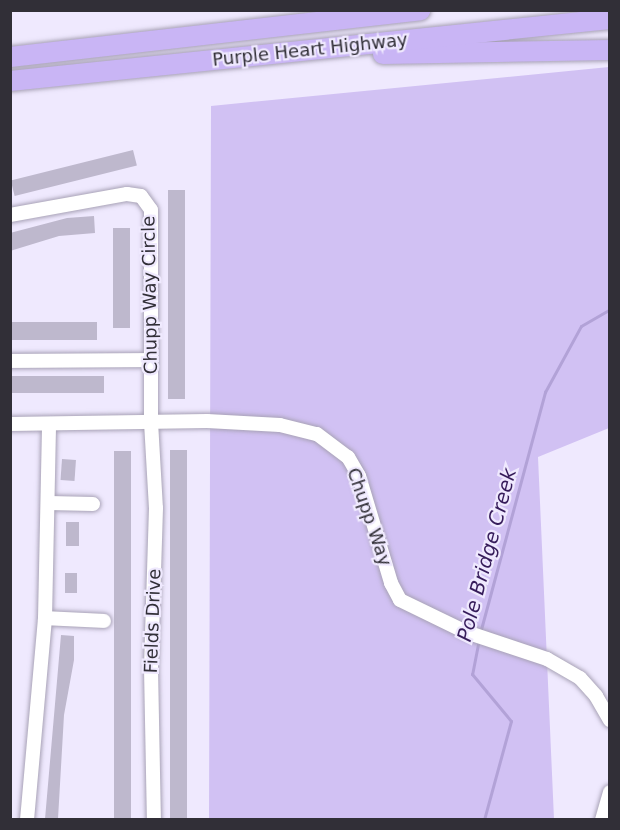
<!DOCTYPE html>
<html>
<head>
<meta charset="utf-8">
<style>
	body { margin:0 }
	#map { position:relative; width:620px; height:830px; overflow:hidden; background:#efe9fe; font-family:"DejaVu Sans",sans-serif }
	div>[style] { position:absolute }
	.green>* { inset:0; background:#d1c1f3 }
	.stream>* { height:3px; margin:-1.5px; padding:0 1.5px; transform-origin:1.5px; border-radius:1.5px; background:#b2a2d7 }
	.building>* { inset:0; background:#beb8cd; transform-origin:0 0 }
	.roads { filter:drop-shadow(0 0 2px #a8a2b6) drop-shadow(0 0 2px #a8a2b6) }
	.minor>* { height:14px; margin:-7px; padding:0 7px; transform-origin:7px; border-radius:7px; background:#fff }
	.highway>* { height:20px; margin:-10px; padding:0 10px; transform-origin:10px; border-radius:10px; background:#c9b5f5 }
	span { translate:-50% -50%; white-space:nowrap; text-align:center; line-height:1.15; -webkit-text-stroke:4.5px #efe9fe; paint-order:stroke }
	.street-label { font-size:18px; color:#312f37 }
	.water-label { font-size:20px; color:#361c5a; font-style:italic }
	.frame { position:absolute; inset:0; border:12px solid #312f37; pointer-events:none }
</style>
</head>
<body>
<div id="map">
	<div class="green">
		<div style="clip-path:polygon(609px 67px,609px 428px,538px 457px,554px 819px,209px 820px,211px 106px)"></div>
	</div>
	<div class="stream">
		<div style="left:480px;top:633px;width:250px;rotate:-74.9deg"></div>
		<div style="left:545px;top:392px;width:75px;rotate:-61.4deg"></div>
		<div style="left:581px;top:326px;width:34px;rotate:-30deg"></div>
		<div style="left:479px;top:639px;width:36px;rotate:101deg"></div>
		<div style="left:472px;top:674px;width:61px;rotate:50.3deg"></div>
		<div style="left:511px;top:721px;width:103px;rotate:105.3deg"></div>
	</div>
	<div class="building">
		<div style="left:133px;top:150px;width:16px;height:126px;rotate:76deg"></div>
		<div style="left:168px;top:190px;width:17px;height:209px"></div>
		<div style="clip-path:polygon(94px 216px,95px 233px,59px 236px,10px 251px,10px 233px,67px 218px)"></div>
		<div style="left:113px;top:228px;width:17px;height:100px"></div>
		<div style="left:10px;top:322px;width:87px;height:18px"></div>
		<div style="left:10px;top:376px;width:94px;height:17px"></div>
		<div style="left:187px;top:450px;width:369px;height:17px;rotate:90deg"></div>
		<div style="left:114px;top:451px;width:17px;height:368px"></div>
		<div style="left:62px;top:459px;width:14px;height:21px;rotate:4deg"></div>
		<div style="left:66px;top:522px;width:13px;height:24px"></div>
		<div style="left:65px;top:573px;width:12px;height:20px"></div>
		<div style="clip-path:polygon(61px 635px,74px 636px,74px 660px,64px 715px,58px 819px,45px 819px)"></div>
	</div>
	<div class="roads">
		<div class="minor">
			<div style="left:10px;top:215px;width:119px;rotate:-10.2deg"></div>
			<div style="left:127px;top:194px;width:14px;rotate:8deg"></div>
			<div style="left:141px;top:196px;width:17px;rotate:54deg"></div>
			<div style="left:151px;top:210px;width:212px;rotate:90deg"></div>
			<div style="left:151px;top:422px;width:86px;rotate:86.7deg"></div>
			<div style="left:156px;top:508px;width:160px;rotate:91.8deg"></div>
			<div style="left:151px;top:668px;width:152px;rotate:88.9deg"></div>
			<div style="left:10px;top:361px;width:141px;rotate:-0.4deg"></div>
			<div style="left:10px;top:424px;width:197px;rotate:-0.9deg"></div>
			<div style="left:207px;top:421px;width:73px;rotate:3.1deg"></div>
			<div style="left:280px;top:425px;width:38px;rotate:14deg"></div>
			<div style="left:317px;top:434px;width:39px;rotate:37deg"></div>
			<div style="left:348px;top:457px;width:22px;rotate:60deg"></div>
			<div style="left:359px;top:476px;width:112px;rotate:73.3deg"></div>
			<div style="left:391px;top:583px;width:19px;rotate:62deg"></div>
			<div style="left:400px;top:600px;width:73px;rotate:25.9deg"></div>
			<div style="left:466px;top:632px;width:85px;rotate:18.4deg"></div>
			<div style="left:547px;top:659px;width:38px;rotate:30deg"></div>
			<div style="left:580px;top:678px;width:24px;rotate:48deg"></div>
			<div style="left:596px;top:696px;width:28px;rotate:60deg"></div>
			<div style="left:49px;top:503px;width:44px;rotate:1.3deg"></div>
			<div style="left:45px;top:618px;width:59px;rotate:2.9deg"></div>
			<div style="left:27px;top:820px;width:203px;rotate:-84.9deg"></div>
			<div style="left:45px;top:618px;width:194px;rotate:-88.8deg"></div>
			<div style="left:602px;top:820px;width:29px;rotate:-74deg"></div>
		</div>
		<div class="highway">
			<div style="left:383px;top:54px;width:227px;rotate:-1deg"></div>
			<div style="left:10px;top:57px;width:413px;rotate:-6.5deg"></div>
			<div style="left:10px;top:81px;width:603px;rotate:-5.9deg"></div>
		</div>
	</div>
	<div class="street-label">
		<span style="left:310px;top:50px;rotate:-6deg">Purple Heart Highway</span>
		<span style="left:150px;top:295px;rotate:-91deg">Chupp Way Circle</span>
		<span style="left:369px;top:517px;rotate:71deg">Chupp Way</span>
		<span style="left:153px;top:621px;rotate:-88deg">Fields Drive</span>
	</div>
	<div class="water-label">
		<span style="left:487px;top:555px;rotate:-75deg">Pole Bridge Creek</span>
	</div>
	<div class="frame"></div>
</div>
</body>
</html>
